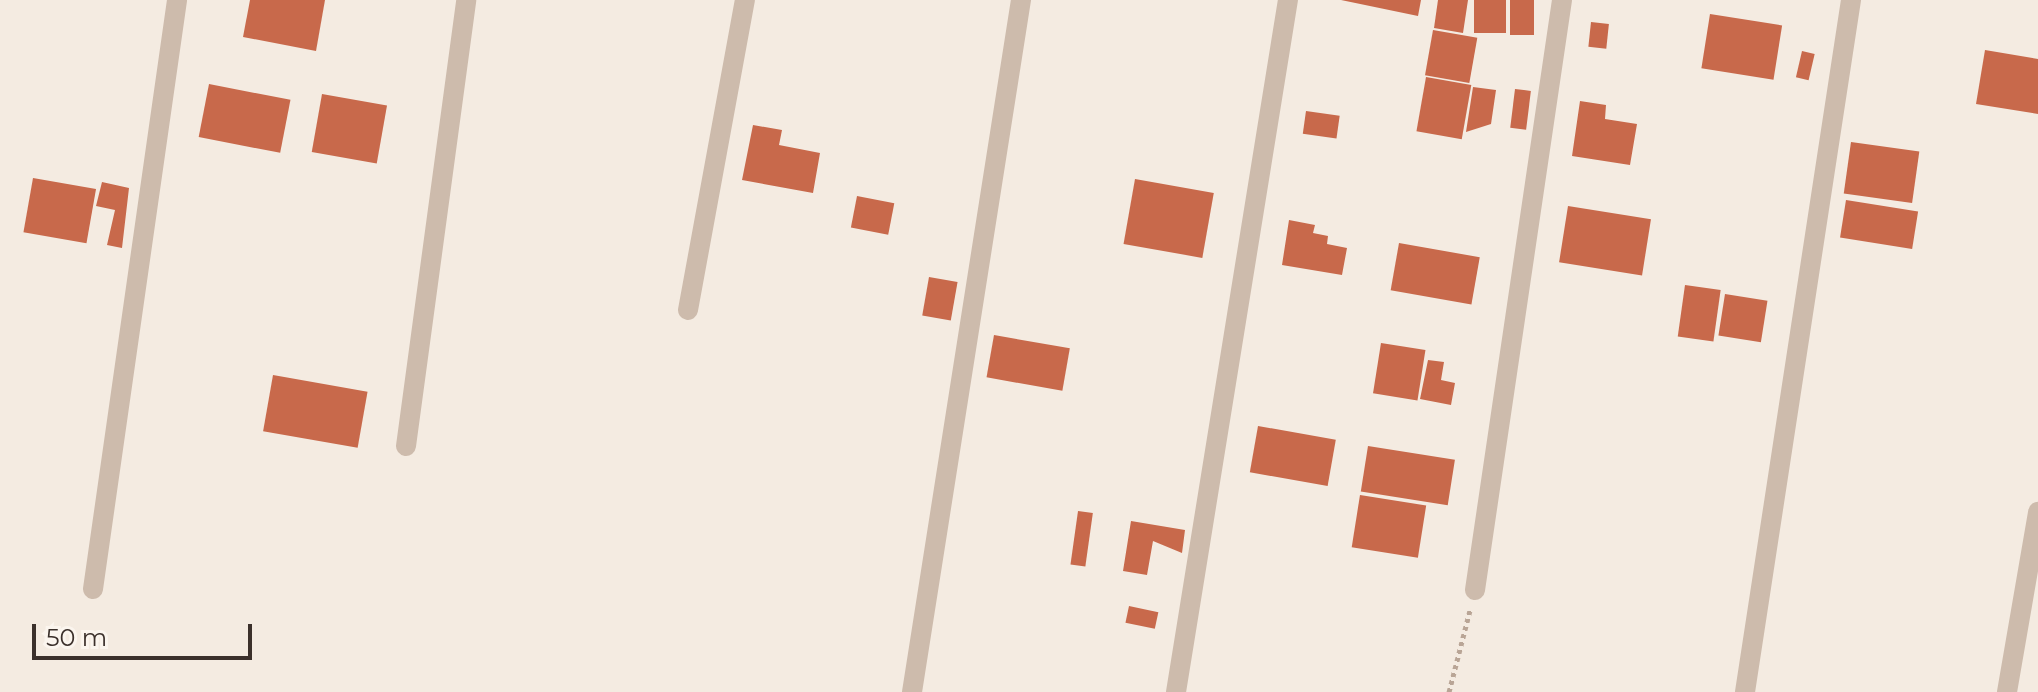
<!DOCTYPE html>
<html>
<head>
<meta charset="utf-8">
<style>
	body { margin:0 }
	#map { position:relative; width:2038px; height:692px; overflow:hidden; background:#f4ebe1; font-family:Montserrat,sans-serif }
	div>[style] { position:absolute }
	.building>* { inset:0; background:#c8694b; transform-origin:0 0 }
	.path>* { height:5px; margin-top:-2.5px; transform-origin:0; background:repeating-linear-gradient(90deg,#b9a596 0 4px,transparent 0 8px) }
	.minor>* { height:20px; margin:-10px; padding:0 10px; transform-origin:10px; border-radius:10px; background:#cdbbac }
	span { translate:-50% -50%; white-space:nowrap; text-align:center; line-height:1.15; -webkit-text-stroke:6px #fbf5ee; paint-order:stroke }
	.scale { position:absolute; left:32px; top:624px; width:220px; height:36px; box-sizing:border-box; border:4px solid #3b302b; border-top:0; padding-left:10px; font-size:24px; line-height:28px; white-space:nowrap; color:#3b302b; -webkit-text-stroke:6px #fbf5ee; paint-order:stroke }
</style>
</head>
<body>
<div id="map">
	<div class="building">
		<div style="clip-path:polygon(250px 0,325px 0,316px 51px,243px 37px)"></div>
		<div style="clip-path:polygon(1341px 0,1421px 0,1418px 16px)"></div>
		<div style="clip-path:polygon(1438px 0,1468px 0,1463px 33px,1434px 28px)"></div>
		<div style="left:1474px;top:0;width:32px;height:33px"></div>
		<div style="left:1510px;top:0;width:24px;height:35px"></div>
		<div style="left:1710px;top:14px;width:73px;height:55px;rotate:9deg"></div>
		<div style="left:1591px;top:22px;width:18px;height:25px;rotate:6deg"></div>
		<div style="left:1433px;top:30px;width:45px;height:46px;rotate:10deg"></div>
		<div style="clip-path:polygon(1985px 50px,2038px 59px,2038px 114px,1976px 104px)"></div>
		<div style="left:1802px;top:51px;width:13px;height:27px;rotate:13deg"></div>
		<div style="left:1426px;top:77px;width:46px;height:55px;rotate:10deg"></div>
		<div style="left:209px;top:84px;width:83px;height:54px;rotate:11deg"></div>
		<div style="clip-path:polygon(1473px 87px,1496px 90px,1491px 124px,1466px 132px)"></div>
		<div style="left:1515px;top:89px;width:16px;height:39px;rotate:7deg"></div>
		<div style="left:322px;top:94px;width:66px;height:59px;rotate:10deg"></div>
		<div style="clip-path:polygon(1580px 101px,1606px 105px,1605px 119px,1637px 124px,1630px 165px,1572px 156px)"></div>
		<div style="left:1306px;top:111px;width:34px;height:23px;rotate:8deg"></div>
		<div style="clip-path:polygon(753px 125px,782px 130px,779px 145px,820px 153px,813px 193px,742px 180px)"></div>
		<div style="left:1851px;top:142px;width:69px;height:52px;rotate:8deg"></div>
		<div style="left:33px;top:178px;width:64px;height:55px;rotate:10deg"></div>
		<div style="left:1135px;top:179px;width:80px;height:66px;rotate:10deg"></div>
		<div style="clip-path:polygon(102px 182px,129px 188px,122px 248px,107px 245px,115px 210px,96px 206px)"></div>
		<div style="left:857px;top:196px;width:38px;height:32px;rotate:11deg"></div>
		<div style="left:1846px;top:200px;width:73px;height:38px;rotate:9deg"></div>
		<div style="left:1568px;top:206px;width:84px;height:57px;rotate:9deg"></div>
		<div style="clip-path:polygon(1289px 220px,1315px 225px,1313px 233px,1328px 236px,1327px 244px,1347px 248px,1342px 275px,1282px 265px)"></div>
		<div style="left:1399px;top:243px;width:82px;height:48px;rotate:10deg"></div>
		<div style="left:929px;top:277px;width:29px;height:39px;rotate:10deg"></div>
		<div style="left:1685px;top:285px;width:36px;height:52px;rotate:8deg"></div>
		<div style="left:1725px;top:294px;width:43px;height:42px;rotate:9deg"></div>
		<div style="left:994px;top:335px;width:77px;height:43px;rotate:10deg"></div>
		<div style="left:1381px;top:343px;width:45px;height:51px;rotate:9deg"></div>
		<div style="clip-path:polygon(1428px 360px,1444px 362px,1441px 380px,1455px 383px,1451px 405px,1420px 399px)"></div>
		<div style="left:273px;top:375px;width:96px;height:57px;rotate:10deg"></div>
		<div style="left:1258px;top:426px;width:79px;height:47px;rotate:10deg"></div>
		<div style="left:1368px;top:446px;width:88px;height:46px;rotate:9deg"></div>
		<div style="left:1360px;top:495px;width:67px;height:53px;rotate:9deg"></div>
		<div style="left:1078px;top:511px;width:15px;height:54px;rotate:8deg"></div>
		<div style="clip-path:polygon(1131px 521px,1185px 530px,1182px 553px,1153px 541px,1147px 575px,1123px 571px)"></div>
		<div style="left:1129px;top:606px;width:30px;height:17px;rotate:12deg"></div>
	</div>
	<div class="path">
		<div style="left:1449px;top:692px;width:85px;rotate:-75.6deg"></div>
	</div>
	<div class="minor">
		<div style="left:688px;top:310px;width:315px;rotate:-79.6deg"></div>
		<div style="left:406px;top:446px;width:450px;rotate:-82.3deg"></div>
		<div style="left:93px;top:589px;width:595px;rotate:-81.88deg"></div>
		<div style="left:1475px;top:590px;width:596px;rotate:-81.61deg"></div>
		<div style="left:912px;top:692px;width:701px;rotate:-81.05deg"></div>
		<div style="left:1176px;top:692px;width:701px;rotate:-80.81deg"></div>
		<div style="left:1745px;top:692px;width:700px;rotate:-81.29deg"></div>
		<div style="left:2007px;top:692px;width:183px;rotate:-80.2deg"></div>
	</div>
	<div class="scale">50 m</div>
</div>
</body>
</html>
